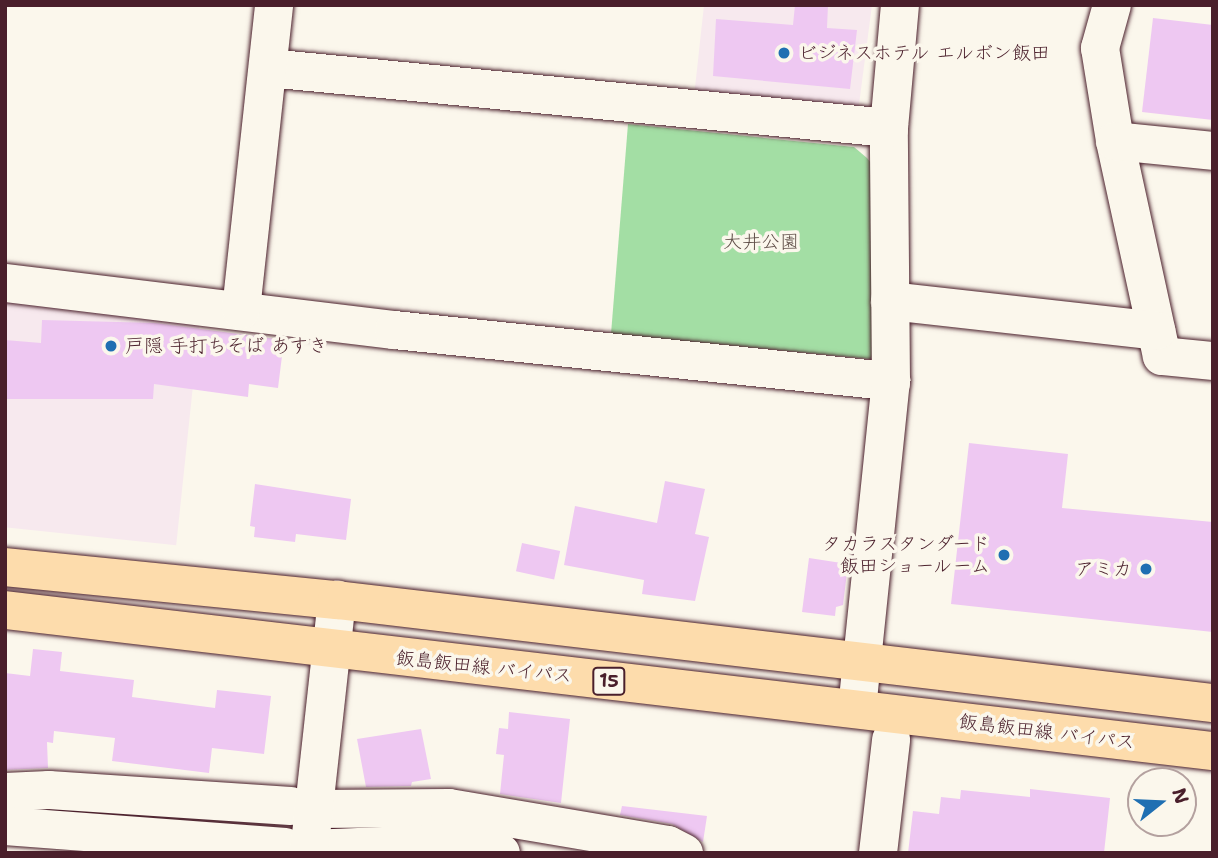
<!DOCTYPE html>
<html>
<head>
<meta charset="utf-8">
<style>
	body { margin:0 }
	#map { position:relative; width:1218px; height:858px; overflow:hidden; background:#fbf7ec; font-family:"Shantell Sans","Klee One",sans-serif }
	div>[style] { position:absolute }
	.built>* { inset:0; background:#f7e9ee; transform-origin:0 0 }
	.green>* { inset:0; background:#a3dea4 }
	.building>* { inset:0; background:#eec8f2; transform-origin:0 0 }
	.roads { filter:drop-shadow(0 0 2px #4a1f2b) drop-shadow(0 0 2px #4a1f2b) }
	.minor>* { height:38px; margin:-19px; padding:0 19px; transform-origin:19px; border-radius:19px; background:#fbf7ec }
	.major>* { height:38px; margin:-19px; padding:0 19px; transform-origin:19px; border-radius:19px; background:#fddcac }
	.dots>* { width:19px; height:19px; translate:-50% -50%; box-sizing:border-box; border:4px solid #fbf7ec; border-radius:50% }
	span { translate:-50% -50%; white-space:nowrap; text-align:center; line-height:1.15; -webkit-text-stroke:7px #fbf7ec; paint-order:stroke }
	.shield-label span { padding:2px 5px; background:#fbf7ec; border:2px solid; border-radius:5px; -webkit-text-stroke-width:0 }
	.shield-label { font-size:18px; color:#4a1f2b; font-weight:700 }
	.poi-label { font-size:19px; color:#4a1f2b }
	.left { translate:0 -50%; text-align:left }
	.right { translate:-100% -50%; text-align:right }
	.park-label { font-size:19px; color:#604f49 }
	.street-label { font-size:19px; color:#4a1f2b }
	.frame { position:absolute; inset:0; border:7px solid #4a1f2b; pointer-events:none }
	.north { position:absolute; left:1127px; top:767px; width:70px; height:70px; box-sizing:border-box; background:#fbf7ec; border:2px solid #b4a19f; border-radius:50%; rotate:72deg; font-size:19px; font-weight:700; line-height:28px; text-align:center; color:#4a1f2b }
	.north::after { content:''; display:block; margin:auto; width:24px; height:32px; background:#1f6fb2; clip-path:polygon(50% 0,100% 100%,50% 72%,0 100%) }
</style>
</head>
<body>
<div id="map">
	<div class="built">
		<div style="clip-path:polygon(704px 5px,872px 5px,858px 112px,694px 97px)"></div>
		<div style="left:5px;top:299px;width:196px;height:227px;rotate:6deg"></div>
	</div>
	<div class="green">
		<div style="clip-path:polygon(628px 124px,854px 147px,867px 158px,876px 169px,876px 352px,870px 359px,611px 334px)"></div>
	</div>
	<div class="building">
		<div style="clip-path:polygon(795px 5px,828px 5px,827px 28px,857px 30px,850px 89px,713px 76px,716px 19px,793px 25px)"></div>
		<div style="clip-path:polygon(1153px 18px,1213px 25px,1213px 120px,1142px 112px)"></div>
		<div style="clip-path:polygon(42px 320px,155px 323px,284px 340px,278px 388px,249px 384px,248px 397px,154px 384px,153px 399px,5px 399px,5px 340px,41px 343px)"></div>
		<div style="clip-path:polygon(969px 443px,1068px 454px,1062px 508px,1213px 522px,1213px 632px,951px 604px)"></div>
		<div style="clip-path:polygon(665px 481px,705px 489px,695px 534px,709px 537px,695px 601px,642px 594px,644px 580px,564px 565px,575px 506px,657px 523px)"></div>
		<div style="clip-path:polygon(255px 484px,351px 499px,346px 540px,296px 534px,295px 542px,254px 537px,255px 527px,250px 526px)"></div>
		<div style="left:522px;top:543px;width:39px;height:29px;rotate:12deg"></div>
		<div style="clip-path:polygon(809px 558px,848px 564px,843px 605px,836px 607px,835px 616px,802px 612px)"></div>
		<div style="clip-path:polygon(33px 649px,62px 652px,60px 671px,134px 680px,132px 697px,215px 708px,217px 690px,271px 696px,264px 754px,212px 748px,209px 773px,112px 761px,115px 738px,54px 731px,53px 743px,47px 742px,48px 768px,5px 770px,5px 673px,30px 676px)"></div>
		<div style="clip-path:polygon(509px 712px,570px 719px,561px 803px,500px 794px,504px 755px,496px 754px,499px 728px,508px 729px)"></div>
		<div style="clip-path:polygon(421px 729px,431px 779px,412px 782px,411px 786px,366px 787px,357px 739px)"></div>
		<div style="clip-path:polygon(1030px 789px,1110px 798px,1104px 853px,908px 853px,913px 811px,939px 814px,941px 797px,960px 799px,961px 790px,1030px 797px)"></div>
		<div style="clip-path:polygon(622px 806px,707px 816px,703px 842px,672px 824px,620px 815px)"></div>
	</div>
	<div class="roads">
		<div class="minor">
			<div style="left:1112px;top:5px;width:45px;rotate:105.6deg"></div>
			<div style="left:1100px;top:48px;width:94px;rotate:80.8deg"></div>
			<div style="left:1115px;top:141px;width:220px;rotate:77.7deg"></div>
			<div style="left:1162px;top:356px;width:51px;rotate:5.6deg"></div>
			<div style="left:268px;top:68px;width:624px;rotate:5.52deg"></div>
			<div style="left:1115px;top:141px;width:99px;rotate:5.8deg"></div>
			<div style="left:5px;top:283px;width:392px;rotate:6.9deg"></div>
			<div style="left:394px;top:330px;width:500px;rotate:5.9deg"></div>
			<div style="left:890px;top:301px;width:268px;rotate:6.4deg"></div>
			<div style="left:241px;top:310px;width:307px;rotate:-83.8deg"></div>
			<div style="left:857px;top:709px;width:330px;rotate:-84.1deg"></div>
			<div style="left:891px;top:381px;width:253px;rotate:-90.5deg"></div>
			<div style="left:889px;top:128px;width:123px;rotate:-84.9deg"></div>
			<div style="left:5px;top:792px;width:44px;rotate:-2.6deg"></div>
			<div style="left:49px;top:790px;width:242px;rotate:3.8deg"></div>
			<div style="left:314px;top:809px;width:135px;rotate:-0.4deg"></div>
			<div style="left:449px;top:808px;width:222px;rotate:9.6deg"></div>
			<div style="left:668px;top:845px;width:18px;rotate:27deg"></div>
			<div style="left:5px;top:826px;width:281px;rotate:4.3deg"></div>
			<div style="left:309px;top:849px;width:148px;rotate:-2.3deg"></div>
			<div style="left:457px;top:843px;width:45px;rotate:12.8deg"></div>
			<div style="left:309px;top:853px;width:255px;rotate:-83.7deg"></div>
			<div style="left:878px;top:853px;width:114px;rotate:-83.4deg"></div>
		</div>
		<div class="major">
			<div style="left:5px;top:567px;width:334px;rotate:5.7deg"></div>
			<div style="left:337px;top:600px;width:882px;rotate:6.71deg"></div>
			<div style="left:5px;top:610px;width:1216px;rotate:6.66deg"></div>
		</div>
	</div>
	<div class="dots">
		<div style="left:784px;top:53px;background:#1f6fb2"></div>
		<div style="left:111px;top:346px;background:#1f6fb2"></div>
		<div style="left:1004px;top:555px;background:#1f6fb2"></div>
		<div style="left:1146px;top:569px;background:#1f6fb2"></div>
	</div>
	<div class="shield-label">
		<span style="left:609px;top:681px">15</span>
	</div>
	<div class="poi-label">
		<span class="left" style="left:798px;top:53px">ビジネスホテル エルボン飯田</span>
		<span class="left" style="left:125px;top:346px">戸隠 手打ちそば あすき</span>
		<span class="right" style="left:990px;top:555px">タカラスタンダード<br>飯田ショールーム</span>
		<span class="right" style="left:1132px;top:569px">アミカ</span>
	</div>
	<div class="park-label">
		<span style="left:761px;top:242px">大井公園</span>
	</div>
	<div class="street-label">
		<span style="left:484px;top:667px;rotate:6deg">飯島飯田線 バイパス</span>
		<span style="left:1047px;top:732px;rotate:7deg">飯島飯田線 バイパス</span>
	</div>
	<div class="frame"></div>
	<div class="north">N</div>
</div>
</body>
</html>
